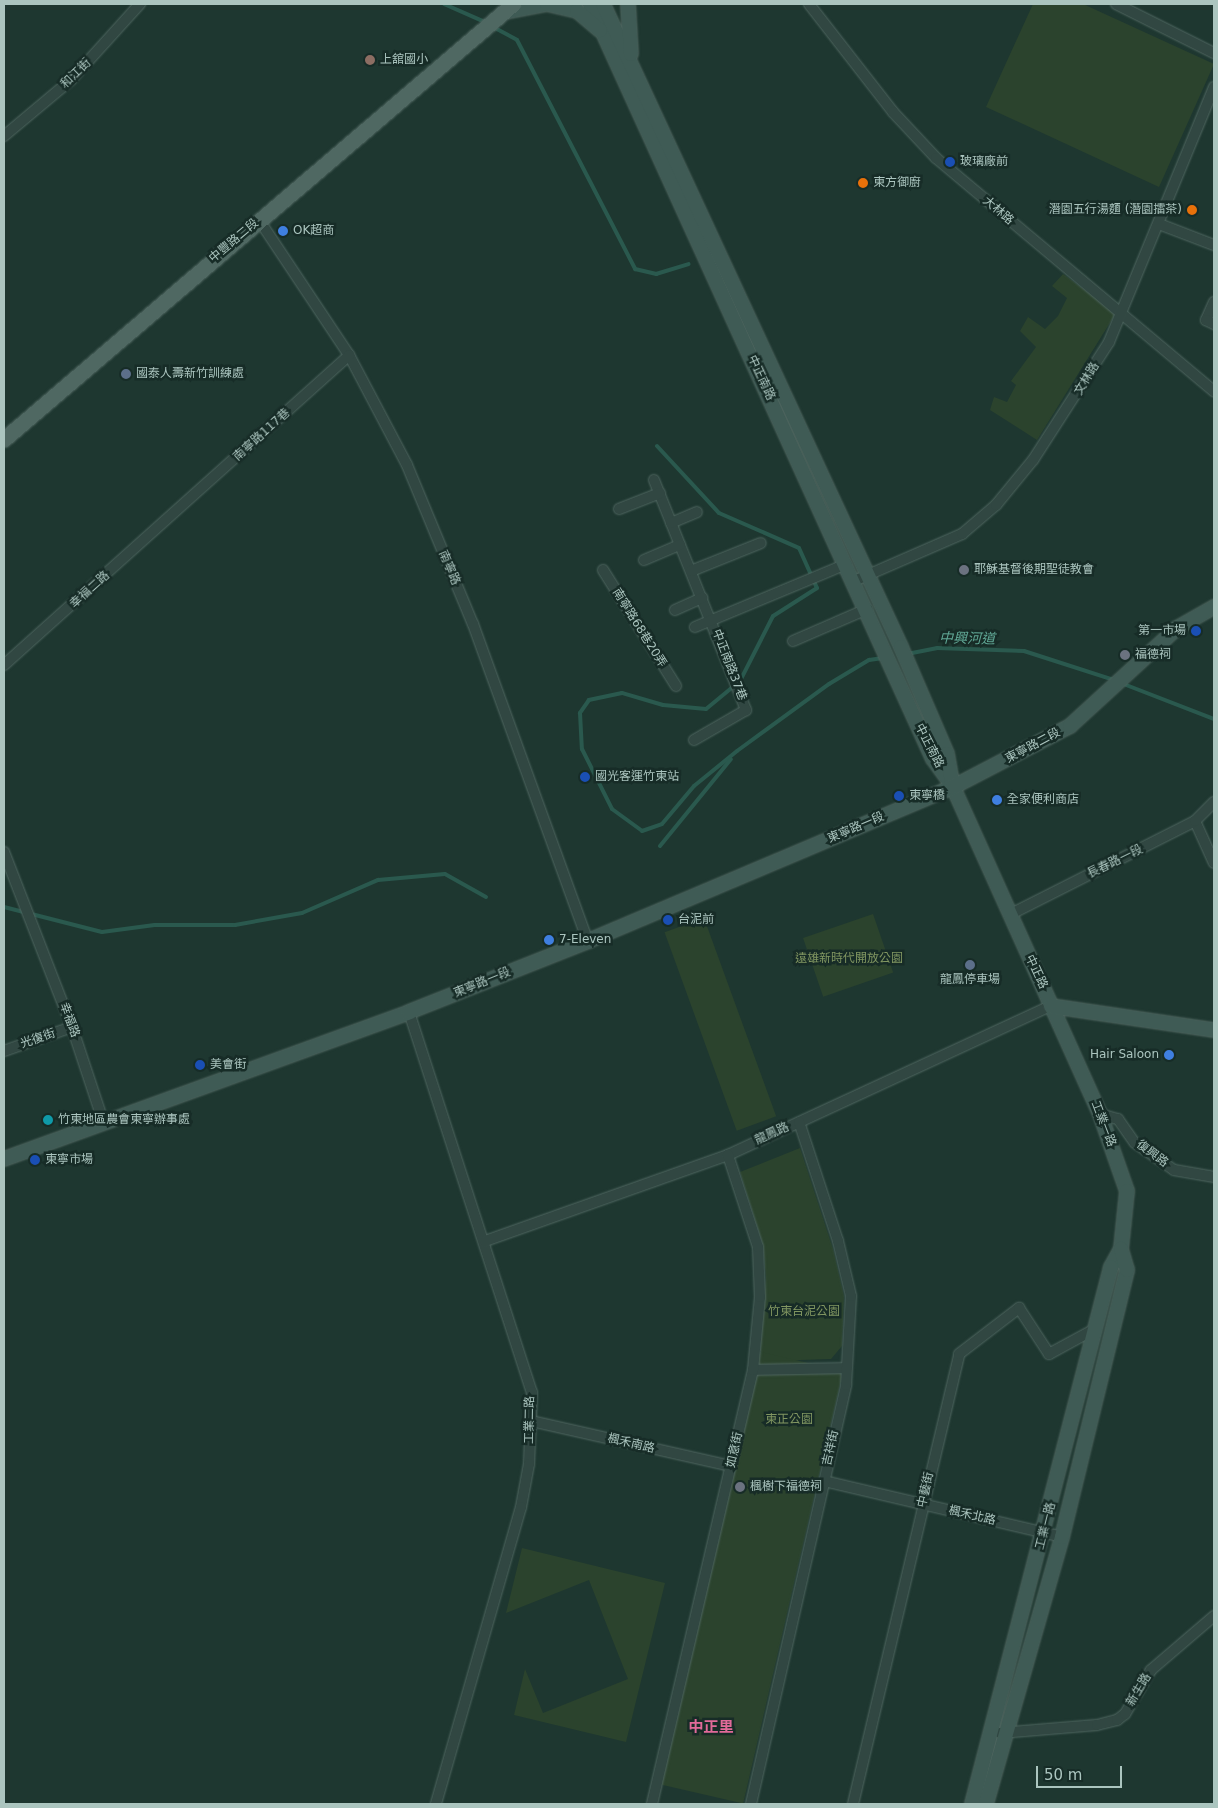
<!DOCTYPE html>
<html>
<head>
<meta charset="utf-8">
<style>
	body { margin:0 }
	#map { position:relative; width:1218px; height:1808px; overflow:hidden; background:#1e3730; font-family:"DejaVu Sans","Noto Sans TC",sans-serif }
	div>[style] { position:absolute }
	.green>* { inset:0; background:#2b432d; transform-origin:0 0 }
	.stream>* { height:4px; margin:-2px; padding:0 2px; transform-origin:2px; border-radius:2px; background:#2a594e }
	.roads { filter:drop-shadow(0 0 1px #4f6660) drop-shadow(0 0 1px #4f6660) }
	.street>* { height:10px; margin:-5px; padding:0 5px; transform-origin:5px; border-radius:5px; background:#314742 }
	.secondary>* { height:14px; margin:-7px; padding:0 7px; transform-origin:7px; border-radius:7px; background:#3f5b55 }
	.primary>* { height:15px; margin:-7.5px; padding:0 7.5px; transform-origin:7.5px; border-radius:7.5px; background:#4f6862 }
	.dots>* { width:14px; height:14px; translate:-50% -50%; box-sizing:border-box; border:2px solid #172c27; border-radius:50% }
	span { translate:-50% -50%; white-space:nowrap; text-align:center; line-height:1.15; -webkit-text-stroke:5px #172c27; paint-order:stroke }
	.poi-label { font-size:12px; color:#abc5bf }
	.left { translate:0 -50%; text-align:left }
	.right { translate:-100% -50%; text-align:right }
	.street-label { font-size:12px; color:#abc5bf }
	.park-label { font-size:12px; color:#819661 }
	.water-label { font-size:14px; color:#60a795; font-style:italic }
	.quarter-label { font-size:15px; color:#e06a99; font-weight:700 }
	.frame { position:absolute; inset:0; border:5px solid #abc5bf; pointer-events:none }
	.scale { position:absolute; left:1036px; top:1766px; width:86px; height:22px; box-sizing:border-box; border:2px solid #abc5bf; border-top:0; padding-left:6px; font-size:15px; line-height:18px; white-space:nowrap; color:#abc5bf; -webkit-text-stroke:4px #172c27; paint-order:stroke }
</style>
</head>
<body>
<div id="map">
	<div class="green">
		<div style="clip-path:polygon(1033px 4px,1083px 4px,1214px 64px,1159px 187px,986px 107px)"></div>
		<div style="clip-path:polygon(1063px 274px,1116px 313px,1037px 440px,990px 410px,994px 397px,1007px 402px,1016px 385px,1011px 381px,1036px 347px,1020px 331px,1028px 317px,1045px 329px,1058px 316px,1067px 298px,1052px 286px)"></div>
		<div style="left:873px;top:914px;width:62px;height:74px;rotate:71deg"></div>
		<div style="left:704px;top:918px;width:211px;height:42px;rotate:70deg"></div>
		<div style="clip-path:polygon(800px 1148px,833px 1249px,844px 1296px,842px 1346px,831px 1359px,770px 1361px,760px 1351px,766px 1277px,763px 1245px,740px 1172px)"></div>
		<div style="left:843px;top:1371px;width:444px;height:88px;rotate:103deg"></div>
		<div style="clip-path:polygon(522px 1548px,665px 1583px,626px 1742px,514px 1715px,525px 1669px,543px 1713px,628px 1679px,589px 1580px,506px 1613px)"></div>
	</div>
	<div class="stream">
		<div style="left:444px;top:4px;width:45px;rotate:23.7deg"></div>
		<div style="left:493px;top:27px;width:27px;rotate:28deg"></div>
		<div style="left:517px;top:40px;width:258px;rotate:62.7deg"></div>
		<div style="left:635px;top:269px;width:22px;rotate:13deg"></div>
		<div style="left:656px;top:274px;width:34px;rotate:-17deg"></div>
		<div style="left:657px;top:446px;width:91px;rotate:47.2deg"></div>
		<div style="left:719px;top:513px;width:87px;rotate:23.6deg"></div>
		<div style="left:799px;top:548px;width:44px;rotate:65.8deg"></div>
		<div style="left:817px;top:588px;width:52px;rotate:147.5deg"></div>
		<div style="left:773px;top:616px;width:73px;rotate:116.9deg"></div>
		<div style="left:740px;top:681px;width:44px;rotate:140.5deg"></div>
		<div style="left:706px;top:709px;width:43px;rotate:-174.7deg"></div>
		<div style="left:663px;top:705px;width:43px;rotate:-163.7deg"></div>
		<div style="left:622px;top:693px;width:34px;rotate:168deg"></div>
		<div style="left:589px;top:700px;width:16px;rotate:125deg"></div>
		<div style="left:580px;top:713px;width:36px;rotate:87deg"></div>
		<div style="left:582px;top:749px;width:67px;rotate:63.4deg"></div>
		<div style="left:612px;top:809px;width:37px;rotate:36deg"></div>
		<div style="left:642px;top:831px;width:21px;rotate:-19deg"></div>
		<div style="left:662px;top:824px;width:50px;rotate:-49.9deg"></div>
		<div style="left:694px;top:786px;width:55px;rotate:-39.1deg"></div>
		<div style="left:737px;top:751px;width:114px;rotate:-36.1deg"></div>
		<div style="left:829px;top:684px;width:47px;rotate:-31deg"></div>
		<div style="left:869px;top:660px;width:14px;rotate:-8deg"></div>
		<div style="left:907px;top:654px;width:31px;rotate:-11deg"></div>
		<div style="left:937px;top:648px;width:87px;rotate:2deg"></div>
		<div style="left:1024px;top:651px;width:95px;rotate:17.9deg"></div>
		<div style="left:1121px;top:683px;width:100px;rotate:21.2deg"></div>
		<div style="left:660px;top:846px;width:112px;rotate:-50.8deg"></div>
		<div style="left:4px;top:907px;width:101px;rotate:14.3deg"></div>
		<div style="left:102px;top:932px;width:53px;rotate:-7.5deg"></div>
		<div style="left:155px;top:925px;width:80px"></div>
		<div style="left:235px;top:925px;width:68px;rotate:-10.2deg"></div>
		<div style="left:302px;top:913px;width:83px;rotate:-23.5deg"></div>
		<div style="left:378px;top:880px;width:67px;rotate:-5.1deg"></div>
		<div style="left:445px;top:874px;width:47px;rotate:29.3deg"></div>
	</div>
	<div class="roads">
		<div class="street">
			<div style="left:809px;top:4px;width:137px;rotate:52.1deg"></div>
			<div style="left:893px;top:112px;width:63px;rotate:46.9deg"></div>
			<div style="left:936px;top:158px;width:363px;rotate:40deg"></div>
			<div style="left:1116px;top:4px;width:110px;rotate:26.6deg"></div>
			<div style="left:4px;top:136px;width:87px;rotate:-39.9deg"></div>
			<div style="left:71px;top:80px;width:103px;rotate:-47.8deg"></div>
			<div style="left:259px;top:220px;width:162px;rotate:56.3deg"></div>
			<div style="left:349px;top:355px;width:124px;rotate:62.2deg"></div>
			<div style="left:407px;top:465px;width:172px;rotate:67.5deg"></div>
			<div style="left:473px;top:624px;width:337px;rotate:70.1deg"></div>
			<div style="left:1159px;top:224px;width:59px;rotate:20.9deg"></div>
			<div style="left:1214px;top:302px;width:20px;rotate:114deg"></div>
			<div style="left:1206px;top:320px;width:9px;rotate:27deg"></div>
			<div style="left:654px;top:480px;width:248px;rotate:68.2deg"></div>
			<div style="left:746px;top:710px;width:60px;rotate:150deg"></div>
			<div style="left:619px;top:509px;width:44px;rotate:-21.3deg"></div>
			<div style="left:671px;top:523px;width:28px;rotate:-23deg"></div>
			<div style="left:644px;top:560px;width:39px;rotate:-23deg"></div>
			<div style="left:603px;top:570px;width:137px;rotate:57.8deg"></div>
			<div style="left:691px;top:571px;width:75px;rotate:-21.8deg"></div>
			<div style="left:854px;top:581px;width:118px;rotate:-23.5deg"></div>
			<div style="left:962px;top:534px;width:45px;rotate:-40.5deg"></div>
			<div style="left:996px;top:505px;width:58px;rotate:-50.6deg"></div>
			<div style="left:1033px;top:460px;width:140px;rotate:-57.2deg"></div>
			<div style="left:1109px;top:342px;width:276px;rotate:-67.6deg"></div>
			<div style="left:675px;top:610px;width:30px;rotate:-24deg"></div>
			<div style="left:695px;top:627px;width:164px;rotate:-22.6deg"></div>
			<div style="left:793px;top:641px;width:81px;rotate:-23.4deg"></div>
			<div style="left:4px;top:665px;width:464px;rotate:-41.9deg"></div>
			<div style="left:1195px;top:821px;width:46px;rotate:65.7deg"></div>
			<div style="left:4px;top:852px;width:188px;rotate:68.8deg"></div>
			<div style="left:72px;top:1027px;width:99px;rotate:71.7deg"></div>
			<div style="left:1009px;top:915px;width:208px;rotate:-26.8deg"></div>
			<div style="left:1195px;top:821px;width:27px;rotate:-45deg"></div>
			<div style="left:409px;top:1012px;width:399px;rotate:72.1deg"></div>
			<div style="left:532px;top:1392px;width:72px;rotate:92.4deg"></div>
			<div style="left:529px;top:1464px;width:44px;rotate:100.5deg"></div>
			<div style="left:521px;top:1507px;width:309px;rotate:106deg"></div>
			<div style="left:4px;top:1051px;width:72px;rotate:-19.4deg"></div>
			<div style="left:1100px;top:1114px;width:19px;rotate:16deg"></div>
			<div style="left:1118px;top:1119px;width:29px;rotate:55deg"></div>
			<div style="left:1135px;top:1143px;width:47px;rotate:34.7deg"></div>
			<div style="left:1174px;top:1170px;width:41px;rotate:9.9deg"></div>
			<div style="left:485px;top:1241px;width:258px;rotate:-19.5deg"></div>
			<div style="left:728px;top:1155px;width:356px;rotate:-24.8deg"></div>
			<div style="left:753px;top:1370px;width:93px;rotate:-1.2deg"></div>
			<div style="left:531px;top:1421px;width:205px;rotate:12.7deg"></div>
			<div style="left:824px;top:1481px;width:244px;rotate:13.2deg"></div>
			<div style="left:1000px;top:1733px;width:97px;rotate:-4.7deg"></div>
			<div style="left:1097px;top:1725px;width:21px;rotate:-14deg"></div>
			<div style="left:1117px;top:1720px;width:10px;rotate:-37deg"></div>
			<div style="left:1125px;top:1714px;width:51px;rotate:-59.4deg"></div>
			<div style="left:1151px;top:1670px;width:83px;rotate:-40.6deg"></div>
			<div style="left:652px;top:1804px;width:446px;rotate:-76.9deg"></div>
			<div style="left:753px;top:1370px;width:73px;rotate:-84.5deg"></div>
			<div style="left:760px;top:1297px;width:50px;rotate:-92.3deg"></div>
			<div style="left:758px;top:1247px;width:97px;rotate:-108.1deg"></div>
			<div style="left:751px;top:1804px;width:430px;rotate:-77.2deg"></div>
			<div style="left:846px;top:1385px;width:89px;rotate:-86.8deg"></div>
			<div style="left:851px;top:1296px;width:57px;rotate:-103.3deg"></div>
			<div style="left:838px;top:1241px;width:125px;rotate:-108.1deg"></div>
			<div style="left:853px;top:1804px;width:462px;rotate:-76.7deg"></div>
			<div style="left:959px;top:1354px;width:76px;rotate:-37.5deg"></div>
			<div style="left:1019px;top:1308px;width:55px;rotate:56.9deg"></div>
			<div style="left:1049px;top:1354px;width:52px;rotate:-28.5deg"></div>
		</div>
		<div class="secondary">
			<div style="left:590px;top:4px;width:829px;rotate:65.57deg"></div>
			<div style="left:933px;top:759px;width:34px;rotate:54deg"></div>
			<div style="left:953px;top:787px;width:359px;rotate:65.8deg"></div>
			<div style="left:1100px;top:1114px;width:82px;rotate:70.7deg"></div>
			<div style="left:1127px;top:1191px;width:58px;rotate:95.9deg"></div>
			<div style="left:1121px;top:1249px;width:21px;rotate:119deg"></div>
			<div style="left:1111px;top:1267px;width:555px;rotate:104.51deg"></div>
			<div style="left:603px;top:4px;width:709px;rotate:65.13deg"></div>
			<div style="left:901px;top:647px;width:116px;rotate:66.7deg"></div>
			<div style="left:947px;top:754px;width:27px;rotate:80deg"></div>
			<div style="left:628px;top:4px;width:50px;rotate:86.6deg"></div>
			<div style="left:504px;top:12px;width:44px;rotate:-10.5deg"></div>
			<div style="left:547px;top:4px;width:31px;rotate:13deg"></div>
			<div style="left:577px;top:11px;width:30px;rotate:40deg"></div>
			<div style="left:1051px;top:1006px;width:165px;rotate:8.4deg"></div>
			<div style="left:4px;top:1159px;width:431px;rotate:-19.9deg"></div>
			<div style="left:409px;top:1012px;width:193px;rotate:-21.6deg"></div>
			<div style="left:588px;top:941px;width:396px;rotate:-22.9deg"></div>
			<div style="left:953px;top:787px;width:132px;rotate:-27.5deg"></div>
			<div style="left:1070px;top:726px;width:145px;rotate:-42.5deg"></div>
			<div style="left:1177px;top:628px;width:43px;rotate:-29.6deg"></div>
			<div style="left:986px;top:1804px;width:278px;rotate:-74.1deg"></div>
			<div style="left:1062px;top:1537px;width:275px;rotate:-76.3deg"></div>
			<div style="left:1127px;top:1270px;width:22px;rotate:-106deg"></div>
		</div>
		<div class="primary">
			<div style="left:4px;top:439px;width:670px;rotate:-40.52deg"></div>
		</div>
	</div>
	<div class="dots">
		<div style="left:370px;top:60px;background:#8d6e63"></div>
		<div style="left:950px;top:162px;background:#1a4fb4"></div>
		<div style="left:863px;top:183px;background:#e8710a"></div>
		<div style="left:1192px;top:210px;background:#e8710a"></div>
		<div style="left:283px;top:231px;background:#3f7fe0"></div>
		<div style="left:126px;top:374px;background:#5c6f8a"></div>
		<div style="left:964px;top:570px;background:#6b7280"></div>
		<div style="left:1196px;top:631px;background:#1a4fb4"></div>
		<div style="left:1125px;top:655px;background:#6b7280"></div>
		<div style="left:585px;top:777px;background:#1a4fb4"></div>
		<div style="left:899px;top:796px;background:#1a4fb4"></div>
		<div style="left:997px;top:800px;background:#3f7fe0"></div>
		<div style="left:668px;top:920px;background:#1a4fb4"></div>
		<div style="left:549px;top:940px;background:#3f7fe0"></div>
		<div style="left:970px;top:965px;background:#5c6f8a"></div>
		<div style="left:1169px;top:1055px;background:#3f7fe0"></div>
		<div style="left:200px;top:1065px;background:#1a4fb4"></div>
		<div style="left:48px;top:1120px;background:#0f9aa8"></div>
		<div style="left:35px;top:1160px;background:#1a4fb4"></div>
		<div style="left:740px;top:1487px;background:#6b7280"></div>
	</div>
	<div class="poi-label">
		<span class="left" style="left:380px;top:60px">上舘國小</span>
		<span class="left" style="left:960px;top:162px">玻璃廠前</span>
		<span class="left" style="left:873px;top:183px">東方御廚</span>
		<span class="right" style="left:1182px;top:210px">潛園五行湯麵 (潛園擂茶)</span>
		<span class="left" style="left:293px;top:231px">OK超商</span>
		<span class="left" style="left:136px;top:374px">國泰人壽新竹訓練處</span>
		<span class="left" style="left:974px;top:570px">耶穌基督後期聖徒教會</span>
		<span class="right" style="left:1186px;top:631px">第一市場</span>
		<span class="left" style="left:1135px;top:655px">福德祠</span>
		<span class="left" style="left:595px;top:777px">國光客運竹東站</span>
		<span class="left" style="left:909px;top:796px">東寧橋</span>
		<span class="left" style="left:1007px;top:800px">全家便利商店</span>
		<span class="left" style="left:678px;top:920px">台泥前</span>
		<span class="left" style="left:559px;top:940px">7-Eleven</span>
		<span style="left:970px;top:980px">龍鳳停車場</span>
		<span class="right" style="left:1159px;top:1055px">Hair Saloon</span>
		<span class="left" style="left:210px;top:1065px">美會街</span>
		<span class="left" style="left:58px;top:1120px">竹東地區農會東寧辦事處</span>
		<span class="left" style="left:45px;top:1160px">東寧市場</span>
		<span class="left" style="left:750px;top:1487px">楓樹下福德祠</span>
	</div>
	<div class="street-label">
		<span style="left:76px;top:74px;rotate:-44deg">和江街</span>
		<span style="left:998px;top:211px;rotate:40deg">大林路</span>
		<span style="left:234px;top:241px;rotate:-40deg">中豐路二段</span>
		<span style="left:761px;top:378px;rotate:65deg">中正南路</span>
		<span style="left:1087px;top:379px;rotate:-59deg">文林路</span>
		<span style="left:262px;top:435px;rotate:-42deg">南寧路117巷</span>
		<span style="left:449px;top:568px;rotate:67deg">南寧路</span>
		<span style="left:90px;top:590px;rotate:-42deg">幸福二路</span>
		<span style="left:639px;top:628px;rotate:58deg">南寧路68巷20弄</span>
		<span style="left:729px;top:665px;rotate:69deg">中正南路37巷</span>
		<span style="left:929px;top:746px;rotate:63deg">中正南路</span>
		<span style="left:1033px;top:746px;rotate:-28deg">東寧路二段</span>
		<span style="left:856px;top:828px;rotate:-23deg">東寧路一段</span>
		<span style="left:1115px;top:862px;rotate:-26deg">長春路一段</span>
		<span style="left:1036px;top:972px;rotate:65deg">中正路</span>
		<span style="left:482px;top:983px;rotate:-22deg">東寧路一段</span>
		<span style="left:69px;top:1020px;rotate:70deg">幸福路</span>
		<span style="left:38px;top:1039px;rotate:-19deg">光復街</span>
		<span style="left:1103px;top:1124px;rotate:69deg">工業一路</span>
		<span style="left:772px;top:1134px;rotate:-24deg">龍鳳路</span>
		<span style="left:1152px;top:1154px;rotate:37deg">復興路</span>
		<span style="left:530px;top:1420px;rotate:-89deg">工業二路</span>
		<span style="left:631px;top:1444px;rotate:13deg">楓禾南路</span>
		<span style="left:831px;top:1448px;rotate:-77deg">吉祥街</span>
		<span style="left:735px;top:1450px;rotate:-77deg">如意街</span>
		<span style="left:926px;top:1490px;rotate:-77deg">中藝街</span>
		<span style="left:972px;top:1516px;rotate:13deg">楓禾北路</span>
		<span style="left:1046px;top:1526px;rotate:-76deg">工業一路</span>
		<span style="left:1139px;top:1690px;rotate:-59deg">新生路</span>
	</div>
	<div class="park-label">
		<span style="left:849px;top:959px">遠雄新時代開放公園</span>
		<span style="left:804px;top:1312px">竹東台泥公園</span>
		<span style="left:789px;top:1420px">東正公園</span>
	</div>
	<div class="water-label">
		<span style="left:967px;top:638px;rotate:1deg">中興河道</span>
	</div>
	<div class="quarter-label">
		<span style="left:711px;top:1728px">中正里</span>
	</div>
	<div class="frame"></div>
	<div class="scale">50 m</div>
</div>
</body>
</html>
